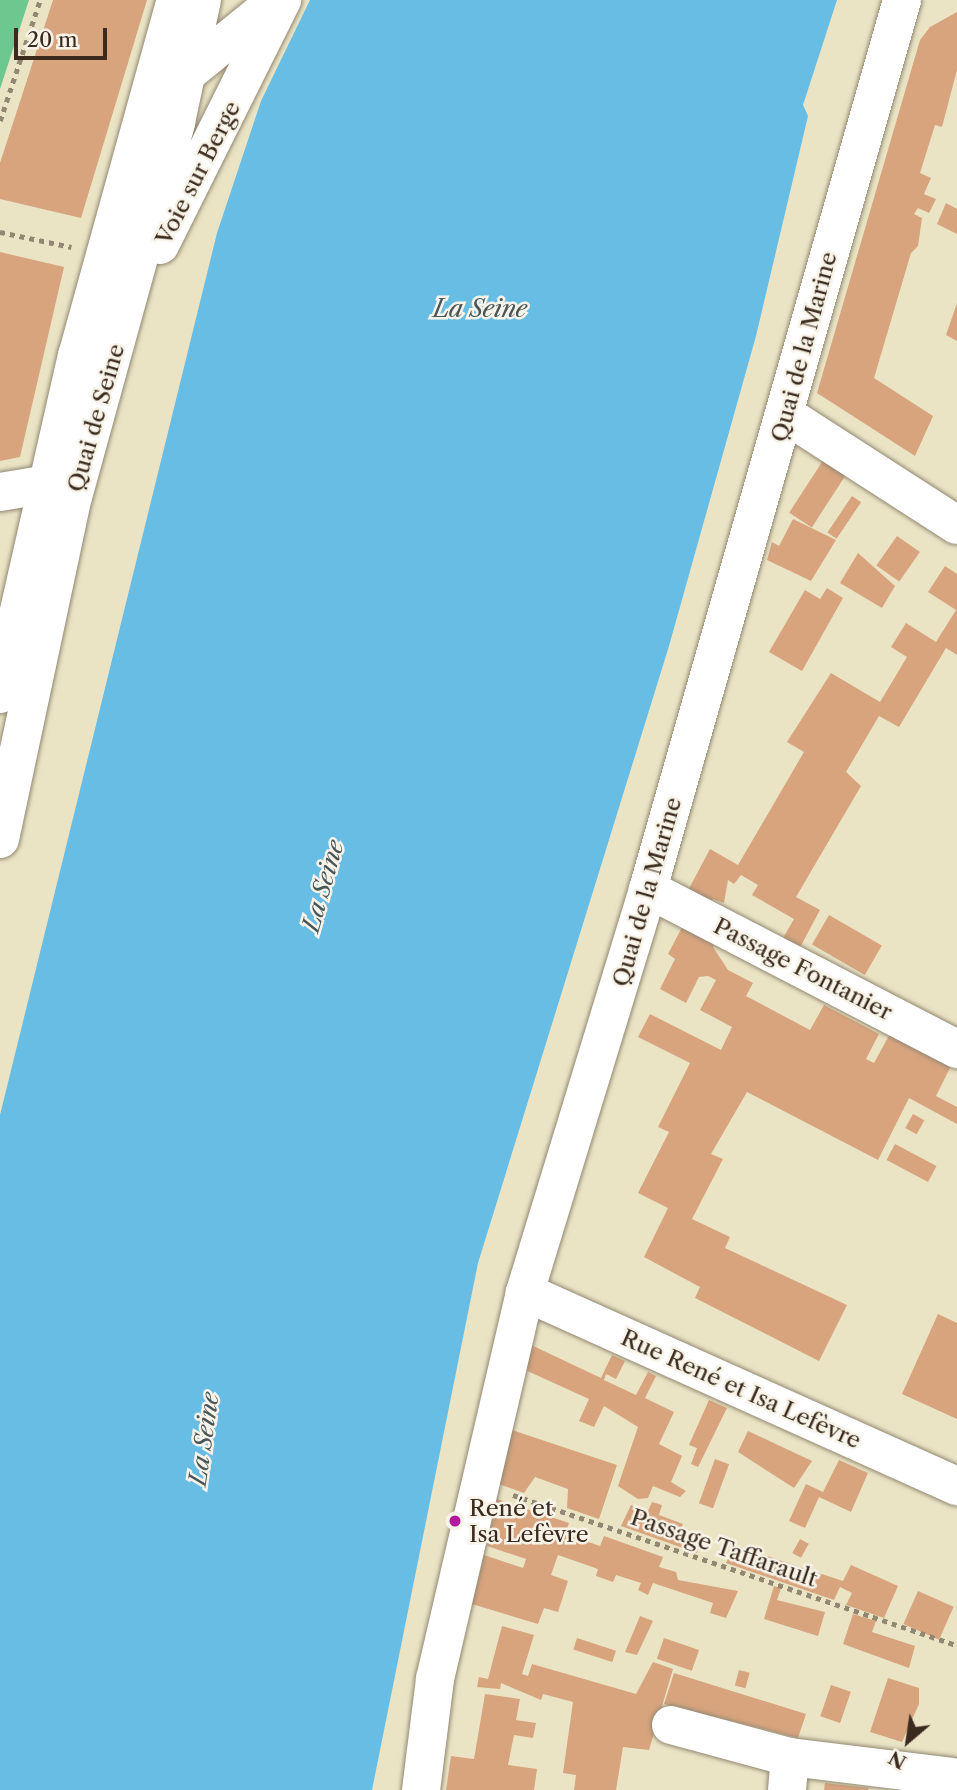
<!DOCTYPE html>
<html>
<head>
<meta charset="utf-8">
<style>
	body { margin:0 }
	#map { position:relative; width:957px; height:1790px; overflow:hidden; background:#eae4c5; font-family:"Libre Caslon Text",serif }
	div>[style] { position:absolute }
	.green>* { inset:0; background:#6dc88f }
	.water>* { inset:0; background:#68bde5 }
	.building>* { inset:0; background:#d7a47e; transform-origin:0 0 }
	.path>* { height:4.5px; margin-top:-2.25px; transform-origin:0; background:repeating-linear-gradient(90deg,#928772 0 5px,transparent 0 10px) }
	.roads { filter:drop-shadow(0 0 2px #928772) drop-shadow(0 0 2px #928772) }
	.minor>* { height:38px; margin:-19px; padding:0 19px; transform-origin:19px; border-radius:19px; background:#fff }
	.major>* { height:38px; margin:-19px; padding:0 19px; transform-origin:19px; border-radius:19px; background:#fff }
	.dots>* { width:19px; height:19px; translate:-50% -50%; box-sizing:border-box; border:4px solid #f7f3e8; border-radius:50% }
	span { translate:-50% -50%; white-space:nowrap; text-align:center; line-height:1.15; -webkit-text-stroke:5px #f7f3e8; paint-order:stroke }
	.street-label { font-size:23px; color:#3b2a1e }
	.poi-label { font-size:23px; color:#3b2a1e }
	.left { translate:0 -50%; text-align:left }
	.water-label { font-size:24px; color:#48565a; font-style:italic }
	.north { position:absolute; left:873px; top:1706px; width:70px; height:70px; -webkit-text-stroke:5px #f7f3e8; paint-order:stroke; rotate:209deg; font-size:19px; font-weight:700; line-height:28px; text-align:center; color:#3b2a1e }
	.north::after { content:''; display:block; margin:auto; width:24px; height:32px; background:#3b2a1e; clip-path:polygon(50% 0,100% 100%,50% 72%,0 100%) }
	.scale { position:absolute; left:14px; top:28px; width:93px; height:32px; box-sizing:border-box; border:4px solid #3b2a1e; border-top:0; padding-left:9px; font-size:21px; line-height:24px; white-space:nowrap; color:#3b2a1e; -webkit-text-stroke:5px #f7f3e8; paint-order:stroke }
</style>
</head>
<body>
<div id="map">
	<div class="green">
		<div style="clip-path:polygon(0 0,29px 0,0 89px)"></div>
	</div>
	<div class="water">
		<div style="clip-path:polygon(310px 0,837px 0,803px 105px,808px 116px,756px 336px,669px 646px,478px 1263px,372px 1790px,0 1790px,0 1115px,217px 233px,261px 101px)"></div>
	</div>
	<div class="building">
		<div style="clip-path:polygon(53px 0,147px 0,81px 218px,0 199px,0 163px)"></div>
		<div style="clip-path:polygon(957px 12px,957px 70px,942px 127px,935px 125px,920px 173px,931px 178px,924px 194px,936px 199px,929px 213px,918px 208px,914px 214px,922px 218px,918px 246px,911px 253px,874px 378px,933px 416px,915px 456px,817px 393px,920px 40px,930px 27px)"></div>
		<div style="clip-path:polygon(946px 203px,957px 209px,957px 234px,937px 224px)"></div>
		<div style="clip-path:polygon(0 252px,64px 267px,20px 457px,0 461px)"></div>
		<div style="clip-path:polygon(957px 303px,957px 341px,946px 335px)"></div>
		<div style="left:824px;top:459px;width:27px;height:64px;rotate:33deg"></div>
		<div style="left:852px;top:496px;width:11px;height:44px;rotate:34deg"></div>
		<div style="clip-path:polygon(793px 519px,836px 540px,811px 581px,767px 560px,772px 542px,779px 546px)"></div>
		<div style="left:897px;top:536px;width:28px;height:36px;rotate:35deg"></div>
		<div style="clip-path:polygon(858px 553px,895px 586px,882px 608px,840px 583px)"></div>
		<div style="clip-path:polygon(945px 566px,957px 574px,957px 655px,946px 648px,899px 727px,879px 716px,846px 772px,861px 786px,796px 897px,820px 910px,796px 955px,779px 945px,794px 919px,752px 895px,758px 885px,741px 875px,734px 884px,728px 880px,724px 903px,713px 899px,707px 911px,684px 898px,710px 849px,738px 865px,804px 752px,787px 742px,831px 673px,880px 702px,907px 657px,891px 647px,906px 623px,936px 642px,956px 610px,928px 592px)"></div>
		<div style="clip-path:polygon(827px 588px,843px 598px,802px 671px,769px 652px,805px 590px,820px 599px)"></div>
		<div style="left:829px;top:915px;width:61px;height:34px;rotate:30deg"></div>
		<div style="clip-path:polygon(688px 916px,720px 933px,713px 947px,728px 970px,753px 983px,746px 996px,810px 1030px,824px 1005px,879px 1034px,866px 1059px,874px 1063px,891px 1032px,952px 1064px,936px 1096px,957px 1107px,957px 1124px,909px 1098px,878px 1160px,747px 1092px,711px 1154px,723px 1159px,692px 1219px,730px 1237px,725px 1248px,847px 1305px,819px 1361px,695px 1298px,700px 1287px,644px 1257px,668px 1208px,638px 1193px,669px 1132px,658px 1127px,690px 1063px,638px 1037px,650px 1014px,721px 1050px,732px 1027px,700px 1010px,716px 980px,708px 976px,699px 977px,686px 1003px,660px 989px,675px 959px,668px 954px)"></div>
		<div style="left:913px;top:1114px;width:13px;height:16px;rotate:29deg"></div>
		<div style="left:895px;top:1144px;width:47px;height:18px;rotate:28deg"></div>
		<div style="clip-path:polygon(938px 1314px,957px 1323px,957px 1419px,902px 1394px)"></div>
		<div style="clip-path:polygon(529px 1344px,601px 1378px,612px 1355px,625px 1361px,616px 1379px,606px 1374px,604px 1380px,636px 1395px,648px 1372px,656px 1376px,645px 1398px,674px 1412px,659px 1444px,682px 1456px,671px 1482px,686px 1491px,680px 1497px,653px 1486px,648px 1498px,638px 1499px,618px 1486px,638px 1427px,604px 1406px,594px 1427px,579px 1421px,589px 1399px,523px 1369px)"></div>
		<div style="clip-path:polygon(709px 1400px,727px 1408px,698px 1467px,691px 1464px,697px 1448px,689px 1445px)"></div>
		<div style="clip-path:polygon(509px 1429px,617px 1465px,599px 1519px,567px 1508px,568px 1489px,535px 1477px,524px 1493px,496px 1483px)"></div>
		<div style="clip-path:polygon(748px 1431px,812px 1461px,794px 1488px,738px 1452px)"></div>
		<div style="left:715px;top:1459px;width:15px;height:47px;rotate:20deg"></div>
		<div style="clip-path:polygon(839px 1460px,868px 1473px,851px 1512px,819px 1497px,805px 1528px,789px 1521px,806px 1484px,823px 1492px)"></div>
		<div style="clip-path:polygon(497px 1499px,569px 1523px,565px 1534px,600px 1546px,604px 1536px,663px 1557px,659px 1567px,676px 1572px,678px 1580px,738px 1591px,726px 1618px,710px 1613px,713px 1603px,653px 1583px,648px 1595px,638px 1590px,641px 1583px,616px 1575px,613px 1582px,596px 1576px,598px 1569px,558px 1555px,551px 1575px,568px 1581px,558px 1612px,544px 1608px,538px 1624px,472px 1604px,484px 1555px,523px 1568px,526px 1559px,487px 1546px)"></div>
		<div style="clip-path:polygon(652px 1502px,662px 1505px,659px 1515px,683px 1524px,679px 1534px,701px 1540px,697px 1553px,621px 1526px,631px 1505px,648px 1511px)"></div>
		<div style="left:800px;top:1539px;width:10px;height:16px;rotate:29deg"></div>
		<div style="clip-path:polygon(734px 1545px,843px 1581px,851px 1565px,898px 1586px,884px 1618px,846px 1605px,852px 1593px,840px 1587px,834px 1600px,726px 1563px)"></div>
		<div style="clip-path:polygon(774px 1586px,781px 1588px,777px 1600px,825px 1612px,818px 1636px,764px 1619px)"></div>
		<div style="left:918px;top:1591px;width:39px;height:36px;rotate:24deg"></div>
		<div style="clip-path:polygon(853px 1614px,876px 1621px,872px 1632px,915px 1646px,909px 1668px,843px 1644px)"></div>
		<div style="clip-path:polygon(640px 1616px,653px 1621px,637px 1655px,625px 1652px)"></div>
		<div style="clip-path:polygon(502px 1626px,534px 1635px,522px 1674px,528px 1676px,532px 1664px,636px 1694px,653px 1662px,673px 1669px,649px 1750px,623px 1747px,616px 1790px,574px 1790px,576px 1775px,563px 1773px,573px 1702px,543px 1694px,541px 1700px,501px 1683px,500px 1689px,477px 1687px,479px 1677px,488px 1679px)"></div>
		<div style="left:577px;top:1638px;width:41px;height:12px;rotate:18deg"></div>
		<div style="left:664px;top:1638px;width:37px;height:22px;rotate:19deg"></div>
		<div style="left:739px;top:1670px;width:11px;height:16px;rotate:15deg"></div>
		<div style="clip-path:polygon(674px 1673px,806px 1714px,798px 1738px,664px 1704px)"></div>
		<div style="clip-path:polygon(888px 1678px,919px 1688px,919px 1704px,902px 1742px,870px 1732px)"></div>
		<div style="left:831px;top:1685px;width:21px;height:33px;rotate:19deg"></div>
		<div style="clip-path:polygon(485px 1694px,520px 1699px,516px 1720px,536px 1723px,533px 1738px,514px 1735px,508px 1765px,537px 1769px,534px 1790px,446px 1790px,451px 1756px,474px 1759px)"></div>
		<div style="clip-path:polygon(825px 1783px,869px 1788px,868px 1790px,824px 1790px)"></div>
	</div>
	<div class="path">
		<div style="left:0;top:121px;width:127px;rotate:-71.7deg"></div>
		<div style="left:0;top:232px;width:73px;rotate:11.9deg"></div>
		<div style="left:513px;top:1495px;width:469px;rotate:18.7deg"></div>
	</div>
	<div class="roads">
		<div class="minor">
			<div style="left:786px;top:415px;width:203px;rotate:32.8deg"></div>
			<div style="left:0;top:492px;width:49px;rotate:-9.5deg"></div>
			<div style="left:648px;top:889px;width:348px;rotate:27.4deg"></div>
			<div style="left:525px;top:1292px;width:474px;rotate:24.2deg"></div>
			<div style="left:671px;top:1725px;width:123px;rotate:15.1deg"></div>
			<div style="left:790px;top:1757px;width:163px;rotate:7deg"></div>
			<div style="left:421px;top:1790px;width:112px;rotate:-82.8deg"></div>
			<div style="left:435px;top:1679px;width:397px;rotate:-76.9deg"></div>
			<div style="left:525px;top:1292px;width:421px;rotate:-73deg"></div>
			<div style="left:648px;top:889px;width:925px;rotate:-74.05deg"></div>
			<div style="left:787px;top:1790px;width:33px;rotate:-85deg"></div>
		</div>
		<div class="major">
			<div style="left:180px;top:79px;width:124px;rotate:-39.1deg"></div>
			<div style="left:160px;top:245px;width:274px;rotate:-63.5deg"></div>
			<div style="left:0;top:694px;width:347px;rotate:-77.2deg"></div>
			<div style="left:77px;top:356px;width:370px;rotate:-74.5deg"></div>
			<div style="left:0;top:839px;width:350px;rotate:-78deg"></div>
			<div style="left:73px;top:497px;width:389px;rotate:-74.6deg"></div>
			<div style="left:176px;top:122px;width:125px;rotate:-78deg"></div>
		</div>
	</div>
	<div class="dots">
		<div style="left:455px;top:1521px;background:#b5179e"></div>
	</div>
	<div class="street-label">
		<span style="left:198px;top:173px;rotate:-63deg">Voie sur Berge</span>
		<span style="left:804px;top:347px;rotate:-75deg">Quai de la Marine</span>
		<span style="left:96px;top:418px;rotate:-74deg">Quai de Seine</span>
		<span style="left:647px;top:892px;rotate:-74deg">Quai de la Marine</span>
		<span style="left:803px;top:969px;rotate:27deg">Passage Fontanier</span>
		<span style="left:741px;top:1389px;rotate:24deg">Rue René et Isa Lefèvre</span>
		<span style="left:724px;top:1548px;rotate:19deg">Passage Taffarault</span>
	</div>
	<div class="poi-label">
		<span class="left" style="left:469px;top:1521px">René et<br>Isa Lefèvre</span>
	</div>
	<div class="water-label">
		<span style="left:480px;top:309px">La Seine</span>
		<span style="left:323px;top:886px;rotate:-74deg">La Seine</span>
		<span style="left:204px;top:1439px;rotate:-82deg">La Seine</span>
	</div>
	<div class="north">N</div>
	<div class="scale">20 m</div>
</div>
</body>
</html>
